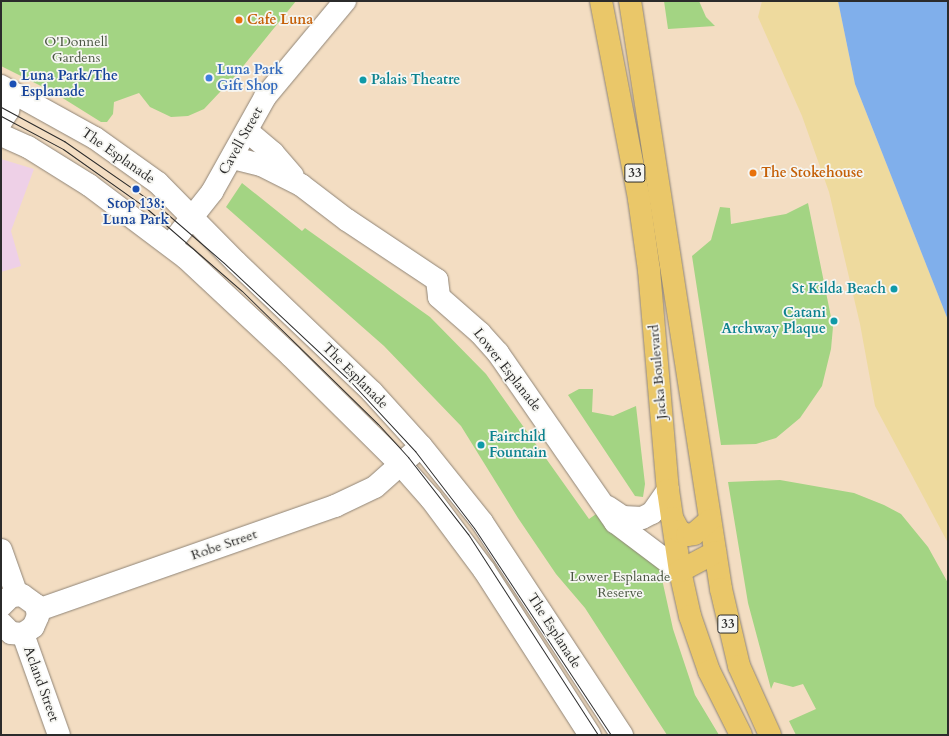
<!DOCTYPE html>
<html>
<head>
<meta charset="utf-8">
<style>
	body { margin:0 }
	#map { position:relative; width:949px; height:736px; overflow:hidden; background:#f3ddc2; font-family:Cardo,serif }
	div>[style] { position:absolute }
	.built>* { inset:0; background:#eed0e7 }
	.green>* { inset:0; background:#a3d483 }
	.sand>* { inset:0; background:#eeda9e }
	.water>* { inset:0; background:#80afeb }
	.roads { filter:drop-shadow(0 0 1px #8f8476) drop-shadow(0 0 1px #8f8476) }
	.minor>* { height:22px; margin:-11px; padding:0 11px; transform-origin:11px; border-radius:11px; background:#fff }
	.major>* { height:22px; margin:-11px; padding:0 11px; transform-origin:11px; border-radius:11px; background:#eac769 }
	.tram>* { height:1px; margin:-0.5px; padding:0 0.5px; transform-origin:0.5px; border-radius:0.5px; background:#2b2b2b }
	.dots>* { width:11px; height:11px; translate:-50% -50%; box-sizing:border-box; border:2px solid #f6f6f2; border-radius:50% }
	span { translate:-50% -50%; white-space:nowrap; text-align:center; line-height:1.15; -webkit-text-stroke:3.5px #f6f6f2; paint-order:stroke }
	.shield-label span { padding:1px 3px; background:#f6f6f2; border:1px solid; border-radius:3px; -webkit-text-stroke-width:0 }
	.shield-label { font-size:13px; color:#2b2b2b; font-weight:700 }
	.food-label { font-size:14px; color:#c56008; font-weight:700 }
	.left { translate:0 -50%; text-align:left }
	.park-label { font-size:14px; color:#495541 }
	.shop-label { font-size:14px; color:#366cbe; font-weight:700 }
	.transit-label { font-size:14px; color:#164399; font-weight:700 }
	.culture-label { font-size:14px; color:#0d838f; font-weight:700 }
	.right { translate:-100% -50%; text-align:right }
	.street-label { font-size:14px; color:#2b2b2b }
	.frame { position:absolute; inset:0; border:2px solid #2b2b2b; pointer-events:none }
</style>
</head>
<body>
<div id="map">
	<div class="built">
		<div style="clip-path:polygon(1px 159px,34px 169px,11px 231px,21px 266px,1px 272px)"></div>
	</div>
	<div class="green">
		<div style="clip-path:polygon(1px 1px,296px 1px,236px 75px,204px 109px,188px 116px,171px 117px,150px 107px,139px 93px,114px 102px,113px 114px,107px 122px,101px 122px,53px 92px,1px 66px)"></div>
		<div style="clip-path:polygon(664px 1px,699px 1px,706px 17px,715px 26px,668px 29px)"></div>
		<div style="clip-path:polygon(242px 183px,302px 231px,305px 228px,430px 317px,486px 374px,589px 519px,599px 512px,658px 561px,673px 629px,695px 695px,719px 735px,667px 735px,585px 608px,556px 574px,518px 518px,461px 426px,384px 346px,226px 207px)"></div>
		<div style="clip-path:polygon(808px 203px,833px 327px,831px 349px,822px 386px,800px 418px,776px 438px,756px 444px,721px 445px,692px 256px,711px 240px,720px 207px,730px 208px,731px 224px,786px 214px)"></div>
		<div style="clip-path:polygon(579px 389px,593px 389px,592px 412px,613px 416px,636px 406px,645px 484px,643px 497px,635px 496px,568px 395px)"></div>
		<div style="clip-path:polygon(780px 480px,854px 493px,884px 505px,901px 514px,928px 547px,948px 583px,948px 735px,796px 735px,789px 721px,816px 709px,803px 684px,793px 687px,774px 682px,771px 689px,748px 603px,728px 482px)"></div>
	</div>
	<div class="sand">
		<div style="clip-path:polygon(762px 1px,838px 1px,855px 84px,948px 320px,948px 543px,875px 406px,860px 324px,829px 192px,802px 116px,758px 17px)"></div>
	</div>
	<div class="water">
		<div style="clip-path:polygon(838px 1px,948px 1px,948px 320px,855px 84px)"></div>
	</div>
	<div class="roads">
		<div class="minor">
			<div style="left:1px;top:86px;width:107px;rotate:29deg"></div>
			<div style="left:95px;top:138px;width:77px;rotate:35.5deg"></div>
			<div style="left:158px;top:183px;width:111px;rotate:45.4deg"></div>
			<div style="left:236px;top:262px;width:188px;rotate:43.7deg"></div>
			<div style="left:372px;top:392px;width:73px;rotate:47.8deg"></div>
			<div style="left:421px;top:446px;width:97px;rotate:51.2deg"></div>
			<div style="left:482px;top:522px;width:255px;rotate:56.7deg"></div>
			<div style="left:1px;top:122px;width:13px;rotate:-58deg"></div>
			<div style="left:8px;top:111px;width:19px;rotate:-78deg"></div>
			<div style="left:247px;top:131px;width:34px;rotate:40deg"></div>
			<div style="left:273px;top:153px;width:30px;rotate:49deg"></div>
			<div style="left:1px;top:135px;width:30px;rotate:24deg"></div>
			<div style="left:28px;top:147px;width:72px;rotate:31.9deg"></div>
			<div style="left:89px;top:185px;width:121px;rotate:37deg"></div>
			<div style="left:186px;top:258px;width:144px;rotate:43deg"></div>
			<div style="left:291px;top:356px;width:153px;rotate:44.7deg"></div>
			<div style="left:400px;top:464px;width:47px;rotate:48.5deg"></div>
			<div style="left:431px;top:499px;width:89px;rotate:53.3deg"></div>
			<div style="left:484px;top:570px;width:196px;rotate:57.3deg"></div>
			<div style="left:233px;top:158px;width:29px;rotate:14deg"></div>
			<div style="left:261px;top:165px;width:45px;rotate:26.6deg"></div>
			<div style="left:301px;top:185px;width:58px;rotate:37.3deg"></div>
			<div style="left:347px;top:220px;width:108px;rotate:33.7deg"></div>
			<div style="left:437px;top:280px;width:17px;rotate:83deg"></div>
			<div style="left:439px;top:297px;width:55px;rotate:41.3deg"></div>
			<div style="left:480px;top:333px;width:27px;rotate:48deg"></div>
			<div style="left:498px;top:353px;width:206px;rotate:55.3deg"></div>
			<div style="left:615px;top:522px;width:81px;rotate:37deg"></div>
			<div style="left:170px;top:245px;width:68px;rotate:-51.6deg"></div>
			<div style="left:212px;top:192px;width:109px;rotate:-60.8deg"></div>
			<div style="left:265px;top:97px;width:125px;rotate:-50.2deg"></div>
			<div style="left:608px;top:507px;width:18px;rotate:34deg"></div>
			<div style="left:623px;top:517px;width:19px;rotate:3deg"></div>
			<div style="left:642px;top:518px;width:11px;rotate:-27deg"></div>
			<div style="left:652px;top:513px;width:28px;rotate:-55deg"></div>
			<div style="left:1px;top:550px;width:48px;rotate:70.4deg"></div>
			<div style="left:1px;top:606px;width:14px;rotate:-45deg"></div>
			<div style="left:11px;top:596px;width:11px;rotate:-5deg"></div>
			<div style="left:22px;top:595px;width:17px;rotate:36deg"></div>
			<div style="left:36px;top:605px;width:11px;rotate:80deg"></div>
			<div style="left:38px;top:616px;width:12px;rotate:114deg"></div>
			<div style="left:33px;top:627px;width:12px;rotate:145deg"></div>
			<div style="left:23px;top:634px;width:12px;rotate:-175deg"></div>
			<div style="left:11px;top:633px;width:14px;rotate:-135deg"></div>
			<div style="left:38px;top:610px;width:315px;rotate:-19.3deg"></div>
			<div style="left:335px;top:506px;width:44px;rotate:-25.4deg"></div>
			<div style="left:375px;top:487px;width:50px;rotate:-41.7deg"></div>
			<div style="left:23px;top:634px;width:107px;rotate:70.4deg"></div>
		</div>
		<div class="major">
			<div style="left:601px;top:1px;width:202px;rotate:79.1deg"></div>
			<div style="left:639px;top:199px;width:72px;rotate:82deg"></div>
			<div style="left:649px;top:270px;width:221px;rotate:85.1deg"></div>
			<div style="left:668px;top:490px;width:82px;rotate:81.6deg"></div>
			<div style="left:680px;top:571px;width:46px;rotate:77.5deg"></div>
			<div style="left:690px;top:616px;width:58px;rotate:70.9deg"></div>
			<div style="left:709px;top:671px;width:72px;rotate:63.4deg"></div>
			<div style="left:630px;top:1px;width:595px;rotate:81.2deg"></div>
			<div style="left:721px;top:589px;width:79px;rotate:76.8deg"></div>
			<div style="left:739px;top:666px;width:76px;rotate:65.8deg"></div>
			<div style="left:672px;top:518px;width:15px;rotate:62deg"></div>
			<div style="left:679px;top:531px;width:9px;rotate:27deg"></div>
			<div style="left:687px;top:535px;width:7px;rotate:-8deg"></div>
			<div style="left:694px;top:534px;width:21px;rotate:-41deg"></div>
			<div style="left:680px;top:571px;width:40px;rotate:-28deg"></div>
		</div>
	</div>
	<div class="tram">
		<div style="left:1px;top:107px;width:72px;rotate:28.4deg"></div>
		<div style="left:64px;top:141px;width:114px;rotate:34.7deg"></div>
		<div style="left:158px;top:206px;width:87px;rotate:40.8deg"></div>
		<div style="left:224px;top:263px;width:173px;rotate:43.1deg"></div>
		<div style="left:350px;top:381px;width:96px;rotate:47.1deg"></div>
		<div style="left:415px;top:451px;width:97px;rotate:52.5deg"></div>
		<div style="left:474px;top:528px;width:248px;rotate:56.5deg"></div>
		<div style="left:1px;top:116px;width:70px;rotate:28deg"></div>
		<div style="left:63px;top:149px;width:100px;rotate:35.3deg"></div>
		<div style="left:145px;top:207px;width:128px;rotate:40.9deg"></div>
		<div style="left:242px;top:291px;width:190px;rotate:44.4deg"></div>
		<div style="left:378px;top:424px;width:45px;rotate:47.7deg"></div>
		<div style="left:408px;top:457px;width:98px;rotate:52.1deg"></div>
		<div style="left:468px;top:534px;width:239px;rotate:57.1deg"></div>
	</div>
	<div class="dots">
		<div style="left:239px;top:20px;background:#e8710a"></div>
		<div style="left:209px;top:78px;background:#3f7fe0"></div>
		<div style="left:363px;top:80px;background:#0f9aa8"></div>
		<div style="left:13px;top:84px;background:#1a4fb4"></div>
		<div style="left:753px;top:173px;background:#e8710a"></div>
		<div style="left:136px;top:189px;background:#1a4fb4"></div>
		<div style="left:894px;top:289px;background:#0f9aa8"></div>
		<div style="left:834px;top:321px;background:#0f9aa8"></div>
		<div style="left:481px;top:445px;background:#0f9aa8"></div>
	</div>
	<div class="shield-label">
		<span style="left:635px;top:173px">33</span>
		<span style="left:728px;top:624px">33</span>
	</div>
	<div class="food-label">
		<span class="left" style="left:247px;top:20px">Cafe Luna</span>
		<span class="left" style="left:761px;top:173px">The Stokehouse</span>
	</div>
	<div class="park-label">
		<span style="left:76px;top:50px">O'Donnell<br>Gardens</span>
		<span style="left:620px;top:585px">Lower Esplanade<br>Reserve</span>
	</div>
	<div class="shop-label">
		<span class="left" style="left:217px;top:78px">Luna Park<br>Gift Shop</span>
	</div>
	<div class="transit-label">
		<span class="left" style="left:21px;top:84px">Luna Park/The<br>Esplanade</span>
		<span style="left:136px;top:212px">Stop 138:<br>Luna Park</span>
	</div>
	<div class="culture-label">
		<span class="left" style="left:371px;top:80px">Palais Theatre</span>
		<span class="right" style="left:886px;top:289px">St Kilda Beach</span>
		<span class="right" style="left:826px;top:321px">Catani<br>Archway Plaque</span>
		<span class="left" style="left:489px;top:445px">Fairchild<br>Fountain</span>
	</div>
	<div class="street-label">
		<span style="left:241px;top:141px;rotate:-61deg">Cavell Street</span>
		<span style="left:118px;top:156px;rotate:35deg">The Esplanade</span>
		<span style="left:507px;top:370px;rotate:52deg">Lower Esplanade</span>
		<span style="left:658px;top:372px;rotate:-95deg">Jacka Boulevard</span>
		<span style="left:355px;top:376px;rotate:45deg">The Esplanade</span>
		<span style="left:224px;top:545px;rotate:-19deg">Robe Street</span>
		<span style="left:554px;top:631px;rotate:57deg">The Esplanade</span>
		<span style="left:41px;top:684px;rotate:70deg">Acland Street</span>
	</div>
	<div class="frame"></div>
</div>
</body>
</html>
